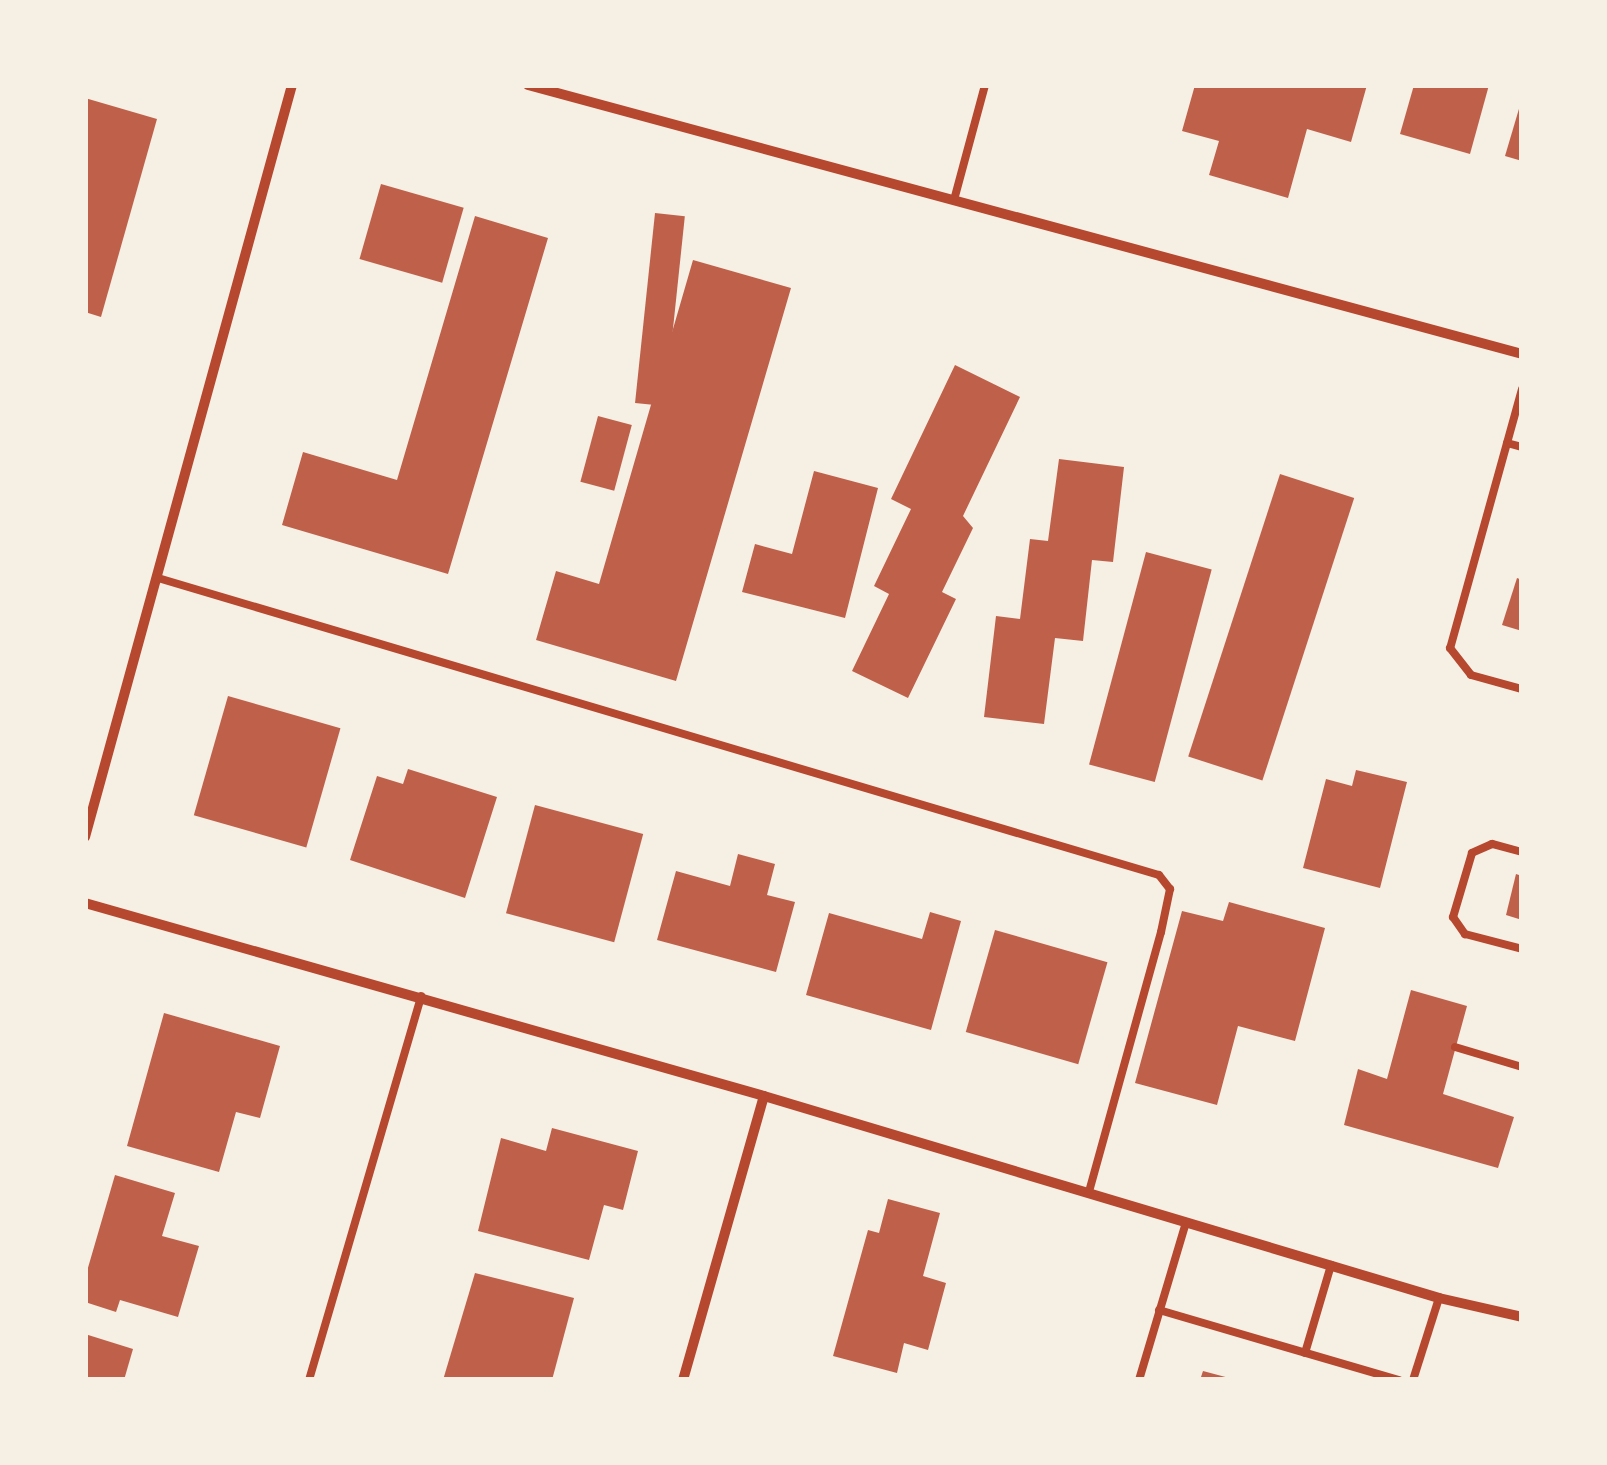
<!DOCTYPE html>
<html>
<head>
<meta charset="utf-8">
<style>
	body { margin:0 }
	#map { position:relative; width:1607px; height:1465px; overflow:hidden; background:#f6efe4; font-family:Roboto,sans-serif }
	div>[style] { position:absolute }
	.building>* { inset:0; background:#bf614a; transform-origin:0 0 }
	.service>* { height:8px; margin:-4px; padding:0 4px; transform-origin:4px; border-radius:4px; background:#b5482f }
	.minor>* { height:10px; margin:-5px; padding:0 5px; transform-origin:5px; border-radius:5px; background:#b5482f }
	span { translate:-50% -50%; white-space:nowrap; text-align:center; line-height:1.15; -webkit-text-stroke:10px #f6efe4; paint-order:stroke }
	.frame { position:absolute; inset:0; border:88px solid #f6efe4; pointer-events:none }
</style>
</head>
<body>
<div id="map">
	<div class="building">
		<div style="clip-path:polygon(1195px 85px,1367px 85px,1351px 142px,1307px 129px,1288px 198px,1209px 175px,1219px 141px,1182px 131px)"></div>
		<div style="clip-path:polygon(1414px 85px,1489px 85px,1470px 154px,1400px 134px)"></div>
		<div style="clip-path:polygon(85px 98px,157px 119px,101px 317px,85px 312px)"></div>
		<div style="clip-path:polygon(1521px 102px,1522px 102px,1522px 161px,1505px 156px)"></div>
		<div style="left:381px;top:184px;width:86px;height:78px;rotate:16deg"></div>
		<div style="left:655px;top:213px;width:30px;height:191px;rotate:6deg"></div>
		<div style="clip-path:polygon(475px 216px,548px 238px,448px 574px,282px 525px,303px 452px,397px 480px)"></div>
		<div style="clip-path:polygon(693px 260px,791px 288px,676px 681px,536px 640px,556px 571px,599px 584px)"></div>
		<div style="clip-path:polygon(955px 365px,1020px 397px,963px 516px,973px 528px,942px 592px,956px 599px,908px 698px,852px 671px,889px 594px,874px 586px,911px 509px,891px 499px)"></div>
		<div style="left:598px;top:416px;width:35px;height:68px;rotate:15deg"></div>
		<div style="clip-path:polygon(1059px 459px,1124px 467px,1113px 562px,1092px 560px,1083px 641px,1055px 638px,1044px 724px,984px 717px,996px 616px,1020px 619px,1030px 539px,1048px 541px)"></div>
		<div style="clip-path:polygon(814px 471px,878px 488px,845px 618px,742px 592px,755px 544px,792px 554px)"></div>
		<div style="left:1280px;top:474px;width:78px;height:297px;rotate:18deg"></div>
		<div style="left:1146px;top:552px;width:68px;height:220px;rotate:15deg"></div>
		<div style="clip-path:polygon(1517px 578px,1522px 580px,1522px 631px,1502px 625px)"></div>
		<div style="left:228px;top:696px;width:117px;height:124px;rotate:16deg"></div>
		<div style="clip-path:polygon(408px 769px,497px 797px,465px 898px,350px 860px,377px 776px,403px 784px)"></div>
		<div style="clip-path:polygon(1356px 770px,1407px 782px,1380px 888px,1303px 868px,1326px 779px,1352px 786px)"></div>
		<div style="left:535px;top:805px;width:112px;height:112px;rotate:15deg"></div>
		<div style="clip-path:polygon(738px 854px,775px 864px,767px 895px,795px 902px,776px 972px,657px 940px,676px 871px,730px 886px)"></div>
		<div style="clip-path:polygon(1516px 874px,1522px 876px,1522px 920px,1506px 915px)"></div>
		<div style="clip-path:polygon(1229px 902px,1325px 928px,1295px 1041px,1238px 1026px,1217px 1105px,1135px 1083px,1182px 911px,1223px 921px)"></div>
		<div style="clip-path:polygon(930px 912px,961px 921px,931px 1030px,806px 995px,829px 913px,922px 939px)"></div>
		<div style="left:995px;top:930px;width:117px;height:106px;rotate:16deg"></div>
		<div style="clip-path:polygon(1411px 990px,1467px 1006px,1443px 1094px,1514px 1117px,1498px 1168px,1344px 1125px,1358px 1069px,1387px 1079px)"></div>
		<div style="clip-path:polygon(164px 1013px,280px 1046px,260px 1118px,236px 1112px,219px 1172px,127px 1146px)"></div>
		<div style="clip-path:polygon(552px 1128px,638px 1151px,623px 1210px,604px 1205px,589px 1260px,478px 1231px,501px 1138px,546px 1151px)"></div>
		<div style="clip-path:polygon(115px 1175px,175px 1193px,162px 1236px,199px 1246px,178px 1317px,120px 1300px,116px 1312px,85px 1302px,85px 1278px)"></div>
		<div style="clip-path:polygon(888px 1199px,940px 1213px,923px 1276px,946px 1283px,928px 1350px,904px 1343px,897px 1373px,833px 1356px,868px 1230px,879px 1233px)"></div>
		<div style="clip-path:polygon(475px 1273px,574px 1298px,552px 1380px,443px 1380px)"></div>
		<div style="clip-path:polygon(85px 1334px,133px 1349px,124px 1380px,85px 1380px)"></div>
		<div style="clip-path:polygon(1203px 1371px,1233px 1379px,1233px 1380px,1200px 1380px)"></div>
	</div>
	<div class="service">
		<div style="left:954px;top:200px;width:119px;rotate:-74.9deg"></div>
		<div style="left:1522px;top:389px;width:269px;rotate:105.5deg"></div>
		<div style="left:1450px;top:648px;width:34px;rotate:52deg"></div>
		<div style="left:1471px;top:675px;width:53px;rotate:15.4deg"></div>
		<div style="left:1507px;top:443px;width:16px;rotate:15deg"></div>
		<div style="left:158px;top:578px;width:1044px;rotate:16.53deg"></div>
		<div style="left:1159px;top:875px;width:18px;rotate:52deg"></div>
		<div style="left:1170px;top:889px;width:44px;rotate:101.8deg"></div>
		<div style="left:1161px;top:932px;width:269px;rotate:105.5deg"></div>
		<div style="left:1522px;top:852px;width:31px;rotate:-165deg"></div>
		<div style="left:1492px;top:844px;width:22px;rotate:156deg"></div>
		<div style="left:1472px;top:853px;width:67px;rotate:106.5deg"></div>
		<div style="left:1453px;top:917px;width:21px;rotate:55deg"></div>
		<div style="left:1465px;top:934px;width:59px;rotate:14.7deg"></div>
		<div style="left:1455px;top:1047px;width:70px;rotate:16.6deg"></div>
		<div style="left:1159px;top:1310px;width:250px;rotate:16.3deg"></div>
		<div style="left:1305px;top:1353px;width:92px;rotate:-73.5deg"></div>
		<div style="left:309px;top:1380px;width:400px;rotate:-73.7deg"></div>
		<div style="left:1139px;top:1380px;width:165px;rotate:-73.4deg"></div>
		<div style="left:1413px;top:1380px;width:86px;rotate:-72.4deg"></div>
	</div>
	<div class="minor">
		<div style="left:528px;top:85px;width:1030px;rotate:15.14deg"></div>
		<div style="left:85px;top:837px;width:780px;rotate:-74.61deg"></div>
		<div style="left:85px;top:903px;width:706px;rotate:15.87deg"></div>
		<div style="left:764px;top:1096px;width:705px;rotate:16.66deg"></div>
		<div style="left:1439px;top:1298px;width:85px;rotate:12.9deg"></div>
		<div style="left:683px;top:1380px;width:295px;rotate:-74.1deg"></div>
	</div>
	<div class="frame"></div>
</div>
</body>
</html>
